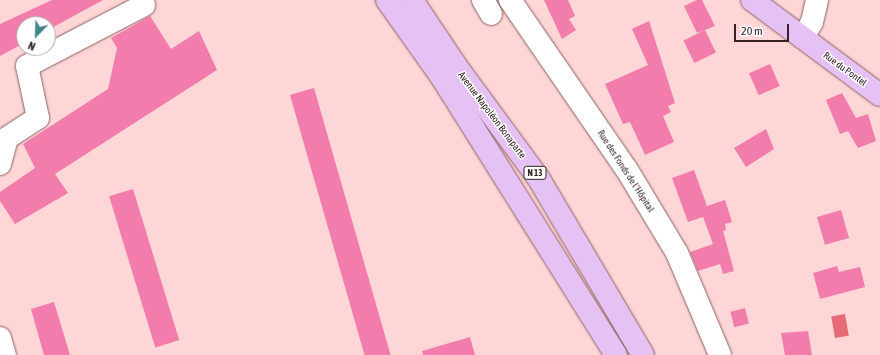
<!DOCTYPE html>
<html>
<head>
<meta charset="utf-8">
<style>
	body { margin:0 }
	#map { position:relative; width:880px; height:355px; overflow:hidden; background:#fed6d7; font-family:"Asap Condensed",sans-serif }
	div>[style] { position:absolute }
	.water>* { inset:0; background:#e66b76; transform-origin:0 0 }
	.building>* { inset:0; background:#f27cab; transform-origin:0 0 }
	.roads { filter:drop-shadow(0 0 1px #8c6163) drop-shadow(0 0 1px #8c6163) }
	.minor>* { height:22px; margin:-11px; padding:0 11px; transform-origin:11px; border-radius:11px; background:#fff }
	.major>* { height:22px; margin:-11px; padding:0 11px; transform-origin:11px; border-radius:11px; background:#e6c2f4 }
	span { translate:-50% -50%; white-space:nowrap; text-align:center; line-height:1.15; -webkit-text-stroke:3px #fff; paint-order:stroke }
	.shield-label span { padding:1px 3px; background:#fff; border:1px solid; border-radius:3px; -webkit-text-stroke-width:0 }
	.shield-label { font-size:9px; color:#352324; font-weight:700 }
	.street-label { font-size:10px; color:#352324 }
	.north { position:absolute; left:16px; top:16px; width:40px; height:40px; box-sizing:border-box; background:#fff; border:1px solid #aea7a7; border-radius:50%; rotate:203deg; font-size:11px; font-weight:700; line-height:16px; text-align:center; color:#352324 }
	.north::after { content:''; display:block; margin:auto; width:14px; height:18px; background:#3f8788; clip-path:polygon(50% 0,100% 100%,50% 72%,0 100%) }
	.scale { position:absolute; left:734px; top:24px; width:55px; height:18px; box-sizing:border-box; border:2px solid #352324; border-top:0; padding-left:5px; font-size:12px; line-height:14px; white-space:nowrap; color:#352324; -webkit-text-stroke:3px #fff; paint-order:stroke }
</style>
</head>
<body>
<div id="map">
	<div class="water">
		<div style="left:845px;top:314px;width:22px;height:14px;rotate:80deg"></div>
	</div>
	<div class="building">
		<div style="clip-path:polygon(52px 0,103px 0,48px 30px,48px 24px,24px 24px,24px 43px,0 56px,0 24px)"></div>
		<div style="clip-path:polygon(544px 0,568px 0,575px 16px,569px 19px,576px 30px,562px 39px)"></div>
		<div style="clip-path:polygon(697px 0,702px 0,715px 26px,697px 33px,684px 6px)"></div>
		<div style="clip-path:polygon(150px 16px,171px 49px,199px 31px,217px 70px,55px 174px,68px 193px,15px 224px,0 201px,0 192px,35px 168px,23px 144px,108px 89px,117px 48px,111px 38px)"></div>
		<div style="clip-path:polygon(649px 21px,675px 103px,668px 106px,671px 112px,663px 116px,674px 142px,645px 155px,630px 122px,623px 124px,605px 84px,648px 65px,632px 29px)"></div>
		<div style="left:705px;top:30px;width:25px;height:24px;rotate:64deg"></div>
		<div style="left:770px;top:64px;width:24px;height:23px;rotate:66deg"></div>
		<div style="left:314px;top:88px;width:278px;height:25px;rotate:74deg"></div>
		<div style="clip-path:polygon(842px 93px,856px 118px,868px 114px,876px 141px,858px 148px,848px 131px,840px 134px,826px 100px)"></div>
		<div style="clip-path:polygon(766px 129px,774px 149px,746px 167px,734px 148px)"></div>
		<div style="clip-path:polygon(694px 170px,707px 206px,725px 200px,732px 222px,725px 224px,726px 230px,723px 231px,734px 271px,723px 274px,720px 264px,698px 271px,690px 252px,713px 244px,703px 217px,688px 222px,672px 178px)"></div>
		<div style="left:133px;top:189px;width:158px;height:25px;rotate:73deg"></div>
		<div style="left:841px;top:210px;width:29px;height:25px;rotate:74deg"></div>
		<div style="clip-path:polygon(837px 266px,839px 272px,860px 267px,865px 287px,820px 299px,813px 273px)"></div>
		<div style="clip-path:polygon(54px 302px,70px 355px,44px 355px,31px 309px)"></div>
		<div style="left:745px;top:308px;width:16px;height:15px;rotate:76deg"></div>
		<div style="clip-path:polygon(808px 331px,812px 355px,785px 355px,781px 333px)"></div>
		<div style="clip-path:polygon(470px 337px,475px 355px,423px 355px,422px 351px)"></div>
	</div>
	<div class="roads">
		<div class="minor">
			<div style="left:483px;top:0;width:16px;rotate:60deg"></div>
			<div style="left:510px;top:0;width:206px;rotate:55.5deg"></div>
			<div style="left:627px;top:170px;width:97px;rotate:58.9deg"></div>
			<div style="left:677px;top:253px;width:111px;rotate:67.1deg"></div>
			<div style="left:803px;top:38px;width:18px;rotate:-61deg"></div>
			<div style="left:812px;top:22px;width:23px;rotate:-77deg"></div>
			<div style="left:0;top:164px;width:27px;rotate:-75deg"></div>
			<div style="left:7px;top:138px;width:37px;rotate:-33deg"></div>
			<div style="left:38px;top:118px;width:53px;rotate:-101.9deg"></div>
			<div style="left:27px;top:66px;width:132px;rotate:-27.5deg"></div>
			<div style="left:0;top:338px;width:18px;rotate:74deg"></div>
		</div>
		<div class="major">
			<div style="left:387px;top:0;width:93px;rotate:54.6deg"></div>
			<div style="left:441px;top:76px;width:329px;rotate:57.9deg"></div>
			<div style="left:412px;top:0;width:79px;rotate:56.3deg"></div>
			<div style="left:456px;top:66px;width:140px;rotate:53.7deg"></div>
			<div style="left:539px;top:179px;width:204px;rotate:59.4deg"></div>
			<div style="left:752px;top:0;width:159px;rotate:36.6deg"></div>
		</div>
	</div>
	<div class="shield-label">
		<span style="left:535px;top:173px">N 13</span>
	</div>
	<div class="street-label">
		<span style="left:845px;top:69px;rotate:36deg">Rue du Pontel</span>
		<span style="left:492px;top:115px;rotate:53deg">Avenue Napoléon Bonaparte</span>
		<span style="left:626px;top:171px;rotate:57deg">Rue des Fonds de l'Hôpital</span>
	</div>
	<div class="north">N</div>
	<div class="scale">20 m</div>
</div>
</body>
</html>
